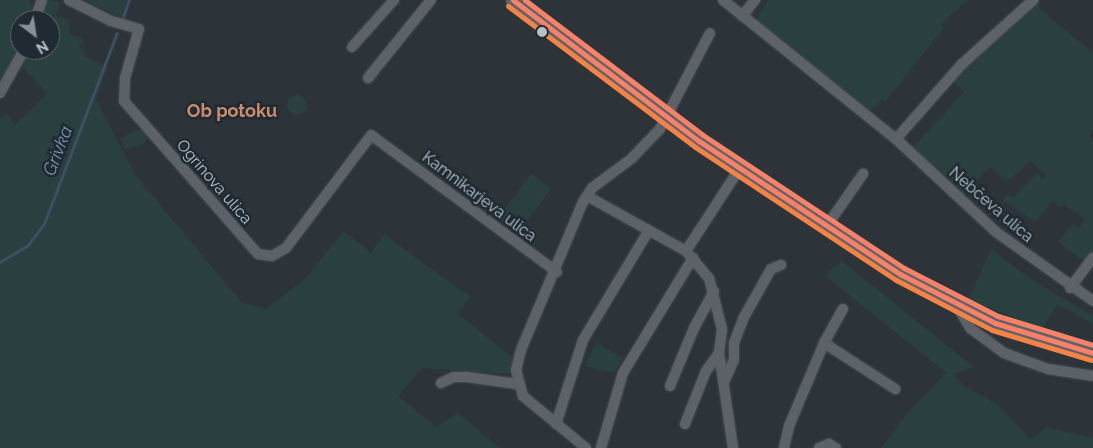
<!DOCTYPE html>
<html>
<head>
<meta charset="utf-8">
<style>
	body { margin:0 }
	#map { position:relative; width:1093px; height:448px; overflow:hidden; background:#2c3339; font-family:Raleway,sans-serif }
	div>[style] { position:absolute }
	.green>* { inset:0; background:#2a3f3f; transform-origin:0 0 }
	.round { border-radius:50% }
	.stream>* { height:2.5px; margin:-1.25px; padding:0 1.25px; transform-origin:1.25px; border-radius:1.25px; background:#3b5061 }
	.roads { filter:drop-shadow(0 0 1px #4a4f54) drop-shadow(0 0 1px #4a4f54) }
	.minor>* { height:10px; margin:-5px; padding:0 5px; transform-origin:5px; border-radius:5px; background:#5c6267 }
	.major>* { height:14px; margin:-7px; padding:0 7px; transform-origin:7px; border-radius:7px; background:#5f6368 }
	.bus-1>* { height:5px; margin:-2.5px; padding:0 2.5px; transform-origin:2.5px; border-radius:2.5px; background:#f88168 }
	.bus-2>* { height:5px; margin:-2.5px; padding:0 2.5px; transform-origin:2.5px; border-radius:2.5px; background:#f58345 }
	.bus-3>* { height:5px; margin:-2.5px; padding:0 2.5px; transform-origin:2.5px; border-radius:2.5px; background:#f88168 }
	.dots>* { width:14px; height:14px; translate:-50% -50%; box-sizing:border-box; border:2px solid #1f2a33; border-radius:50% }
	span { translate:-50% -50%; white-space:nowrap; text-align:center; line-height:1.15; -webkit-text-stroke:5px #1f2a33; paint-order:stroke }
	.street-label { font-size:16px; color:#b7c0c9 }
	.neighbourhood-label { font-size:18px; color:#ce8b6c; font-weight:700 }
	.water-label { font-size:18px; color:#7994aa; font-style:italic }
	.north { position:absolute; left:10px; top:10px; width:50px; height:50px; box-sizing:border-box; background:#1f2a33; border:1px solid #5c666f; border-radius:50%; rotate:149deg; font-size:14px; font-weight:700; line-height:20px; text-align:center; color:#b7c0c9 }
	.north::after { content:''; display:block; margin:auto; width:18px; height:22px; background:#868f97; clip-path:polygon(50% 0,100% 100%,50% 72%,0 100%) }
</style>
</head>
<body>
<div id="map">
	<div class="green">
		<div style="clip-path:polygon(0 0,30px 0,32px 10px,28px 20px,20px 20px,20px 48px,0 83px)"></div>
		<div style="clip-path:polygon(46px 0,60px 2px,56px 16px,69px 20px,70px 34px,83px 39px,79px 47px,85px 50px,84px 56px,107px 67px,96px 99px,136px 176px,242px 303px,266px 308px,303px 281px,344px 231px,371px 253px,384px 234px,470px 297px,458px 314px,513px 358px,508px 374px,422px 368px,398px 396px,436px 427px,458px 413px,500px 448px,0 448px,0 118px,7px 113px,15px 125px,47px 94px,23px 66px,29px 50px,50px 50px,50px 20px,38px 20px)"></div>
		<div style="clip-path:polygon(83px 0,128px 0,121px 17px)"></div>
		<div style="clip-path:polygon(768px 0,968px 0,942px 23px,943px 29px,885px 102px,882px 99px,869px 112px,755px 22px)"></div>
		<div style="clip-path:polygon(1028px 0,1039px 0,1040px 9px,1093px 53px,1093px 129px,1089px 137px,1093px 140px,1093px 252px,1085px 262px,1058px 242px,1072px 225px,1079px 227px,1085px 220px,1064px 204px,1060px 208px,1052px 202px,1035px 222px,1002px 200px,1008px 194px,1013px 198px,1037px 173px,1043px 179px,1046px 176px,1030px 161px,1011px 179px,1004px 180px,989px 167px,961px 198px,911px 150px,964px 92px,952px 80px)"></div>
		<div class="round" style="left:287px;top:95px;width:20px;height:20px"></div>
		<div style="clip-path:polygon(140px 129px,148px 137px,143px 144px,125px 149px,120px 138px)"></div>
		<div style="left:531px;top:174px;width:25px;height:55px;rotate:37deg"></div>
		<div style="clip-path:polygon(991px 249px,1031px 279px,1093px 316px,1093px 324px,1057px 304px,1043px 329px,968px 300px)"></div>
		<div style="clip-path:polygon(842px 261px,974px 367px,954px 374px,964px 386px,999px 405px,1030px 440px,1047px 427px,1093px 438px,1093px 448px,881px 448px,907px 413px,946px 373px,824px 275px)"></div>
		<div style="clip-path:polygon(596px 342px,623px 358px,614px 373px,585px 366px)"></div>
	</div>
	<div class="stream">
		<div style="left:122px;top:20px;width:21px;rotate:-71deg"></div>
		<div style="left:0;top:262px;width:33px;rotate:-31deg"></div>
		<div style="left:28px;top:245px;width:26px;rotate:-53deg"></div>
		<div style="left:44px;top:224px;width:204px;rotate:-69.1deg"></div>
	</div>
	<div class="roads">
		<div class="minor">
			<div style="left:69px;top:0;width:47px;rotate:26.6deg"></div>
			<div style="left:111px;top:21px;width:29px;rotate:16deg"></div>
			<div style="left:139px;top:29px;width:51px;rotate:105.9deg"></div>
			<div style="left:125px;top:78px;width:23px;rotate:92deg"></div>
			<div style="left:124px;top:101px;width:203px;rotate:48.8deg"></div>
			<div style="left:258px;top:254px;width:14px;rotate:8deg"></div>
			<div style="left:272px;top:256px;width:16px;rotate:-30deg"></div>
			<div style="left:286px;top:248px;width:141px;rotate:-53deg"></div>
			<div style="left:371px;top:135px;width:231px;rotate:36.4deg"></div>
			<div style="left:723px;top:0;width:222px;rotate:38.8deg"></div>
			<div style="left:896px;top:139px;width:137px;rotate:42.9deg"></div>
			<div style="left:996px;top:232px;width:119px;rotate:35.4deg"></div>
			<div style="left:742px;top:16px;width:21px;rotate:-51deg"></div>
			<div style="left:35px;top:20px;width:21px;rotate:-71deg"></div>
			<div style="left:352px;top:47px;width:63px;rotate:-48.2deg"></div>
			<div style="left:368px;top:78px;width:100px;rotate:-51.1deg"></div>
			<div style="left:0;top:93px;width:49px;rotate:-60.8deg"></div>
			<div style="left:896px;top:139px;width:100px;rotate:-48.7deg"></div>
			<div style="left:962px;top:64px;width:96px;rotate:-42deg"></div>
			<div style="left:587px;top:196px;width:113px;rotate:29.1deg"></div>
			<div style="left:686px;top:251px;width:35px;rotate:50deg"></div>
			<div style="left:709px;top:278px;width:53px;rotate:75.7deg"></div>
			<div style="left:722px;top:329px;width:24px;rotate:97deg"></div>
			<div style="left:719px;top:353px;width:96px;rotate:81.6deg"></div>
			<div style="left:826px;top:227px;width:65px;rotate:-55.1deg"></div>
			<div style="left:686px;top:251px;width:99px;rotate:-57deg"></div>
			<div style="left:1070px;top:288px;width:38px;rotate:-53deg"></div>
			<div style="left:957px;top:306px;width:26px;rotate:59deg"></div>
			<div style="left:970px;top:328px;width:42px;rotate:36.3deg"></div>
			<div style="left:1004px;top:353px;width:47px;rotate:20deg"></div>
			<div style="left:1048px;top:369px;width:46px;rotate:8.8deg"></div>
			<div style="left:824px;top:343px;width:85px;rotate:32.9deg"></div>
			<div style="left:725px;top:380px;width:22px;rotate:-66deg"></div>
			<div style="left:734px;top:360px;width:17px;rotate:-90deg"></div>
			<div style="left:734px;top:343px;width:28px;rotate:-69deg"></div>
			<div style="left:744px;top:317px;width:55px;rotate:-60.6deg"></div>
			<div style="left:771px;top:269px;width:11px;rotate:-22deg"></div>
			<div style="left:441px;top:383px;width:14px;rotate:-25deg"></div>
			<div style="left:454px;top:377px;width:13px"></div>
			<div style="left:467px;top:377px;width:50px;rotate:8deg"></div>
			<div style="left:670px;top:386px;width:63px;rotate:-67.5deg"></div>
			<div style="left:694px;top:328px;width:42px;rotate:-61.6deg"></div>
			<div style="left:556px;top:424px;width:88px;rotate:-72.2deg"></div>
			<div style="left:583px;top:340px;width:128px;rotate:-59deg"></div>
			<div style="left:685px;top:424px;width:57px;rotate:-68.4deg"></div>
			<div style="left:706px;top:371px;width:22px;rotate:-54deg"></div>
			<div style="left:586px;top:448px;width:82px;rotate:-140.5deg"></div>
			<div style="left:523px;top:396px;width:27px;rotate:-105deg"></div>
			<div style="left:516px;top:370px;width:21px;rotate:-76deg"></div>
			<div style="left:521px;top:350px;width:160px;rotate:-67.3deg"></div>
			<div style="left:583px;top:202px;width:17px;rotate:-57deg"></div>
			<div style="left:592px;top:188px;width:49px;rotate:-36.6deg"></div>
			<div style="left:631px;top:159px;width:42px;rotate:-46deg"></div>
			<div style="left:660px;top:129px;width:108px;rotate:-62.5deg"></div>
			<div style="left:601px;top:448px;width:78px;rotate:-73.7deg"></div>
			<div style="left:623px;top:373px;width:135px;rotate:-58.7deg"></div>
			<div style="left:784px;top:448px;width:23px;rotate:-77deg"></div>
			<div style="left:789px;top:426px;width:90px;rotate:-67.1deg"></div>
			<div style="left:824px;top:343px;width:39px;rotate:-61deg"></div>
			<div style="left:819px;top:448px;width:11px;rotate:-22deg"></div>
			<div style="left:829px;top:444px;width:8px;rotate:30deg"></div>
		</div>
		<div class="major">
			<div style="left:513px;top:0;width:233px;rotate:37.2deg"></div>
			<div style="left:699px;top:141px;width:241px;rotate:33.5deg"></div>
			<div style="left:900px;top:274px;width:107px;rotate:27.3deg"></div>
			<div style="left:995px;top:323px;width:102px;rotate:17deg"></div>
		</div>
	</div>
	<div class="bus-1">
		<div style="left:513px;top:0;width:233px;rotate:37.2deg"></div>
		<div style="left:699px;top:141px;width:241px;rotate:33.5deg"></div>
		<div style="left:900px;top:274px;width:107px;rotate:27.3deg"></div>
		<div style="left:995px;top:323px;width:102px;rotate:17deg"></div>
	</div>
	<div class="bus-2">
		<div style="left:508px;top:6px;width:234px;rotate:37deg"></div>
		<div style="left:695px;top:147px;width:241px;rotate:33.5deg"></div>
		<div style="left:896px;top:280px;width:108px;rotate:27.5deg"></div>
		<div style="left:992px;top:330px;width:103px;rotate:16.9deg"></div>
	</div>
	<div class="bus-3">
		<div style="left:525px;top:0;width:223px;rotate:37.2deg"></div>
		<div style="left:703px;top:135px;width:241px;rotate:33.5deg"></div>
		<div style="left:904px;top:268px;width:106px;rotate:27.1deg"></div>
		<div style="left:998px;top:316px;width:99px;rotate:17deg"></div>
	</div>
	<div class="dots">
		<div style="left:542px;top:32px;background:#b7c0c9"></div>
	</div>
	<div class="street-label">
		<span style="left:214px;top:182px;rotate:49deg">Ogrinova ulica</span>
		<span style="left:479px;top:197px;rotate:37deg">Kamnikarjeva ulica</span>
		<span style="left:991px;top:205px;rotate:41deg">Nebčeva ulica</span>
	</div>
	<div class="neighbourhood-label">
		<span style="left:232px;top:111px">Ob potoku</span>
	</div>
	<div class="water-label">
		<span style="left:58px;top:151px;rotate:-69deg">Grivka</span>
	</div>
	<div class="north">N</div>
</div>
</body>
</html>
